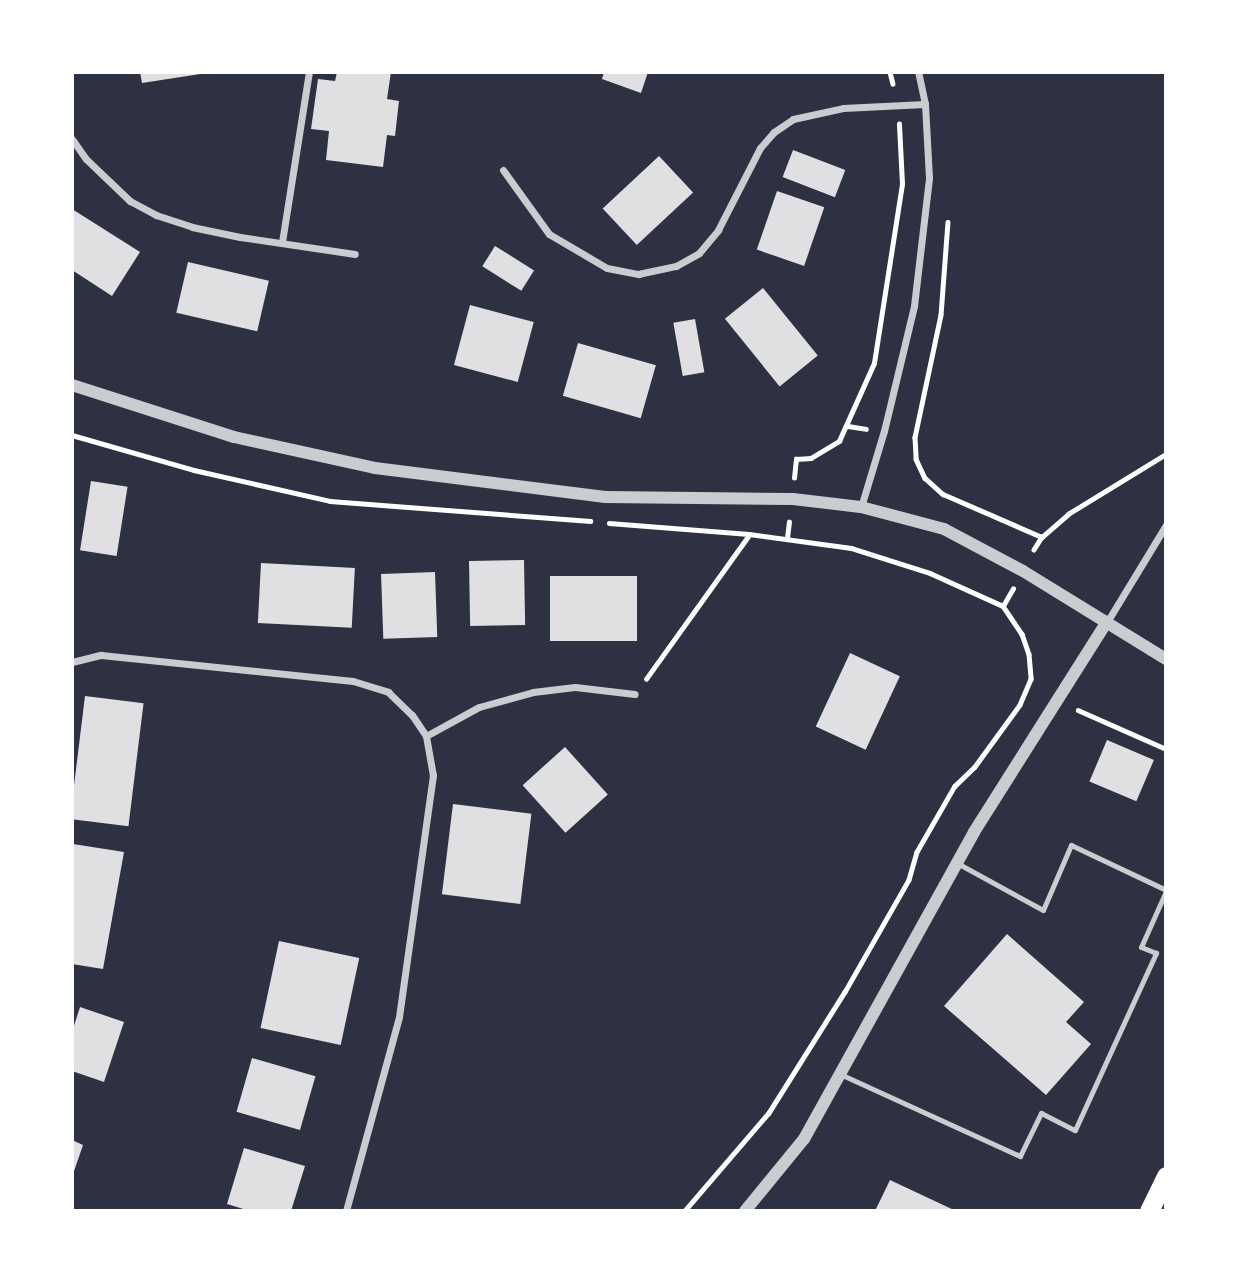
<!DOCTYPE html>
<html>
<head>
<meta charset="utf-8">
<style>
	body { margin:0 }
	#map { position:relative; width:1238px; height:1283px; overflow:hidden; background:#2d3142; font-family:"Titillium Web",sans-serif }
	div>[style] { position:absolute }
	.building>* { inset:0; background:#e0e0e3; transform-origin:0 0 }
	.path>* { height:4.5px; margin:-2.25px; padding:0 2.25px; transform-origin:2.25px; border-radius:2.25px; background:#fff }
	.service>* { height:5px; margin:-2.5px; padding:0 2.5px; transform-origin:2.5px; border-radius:2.5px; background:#caccd0 }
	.minor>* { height:7px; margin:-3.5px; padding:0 3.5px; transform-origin:3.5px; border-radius:3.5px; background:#caccd0 }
	.tertiary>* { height:12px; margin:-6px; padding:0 6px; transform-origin:6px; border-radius:6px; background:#caccd0 }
	.trunk>* { height:19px; margin:-9.5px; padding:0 9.5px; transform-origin:9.5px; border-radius:9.5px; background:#fff }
	span { translate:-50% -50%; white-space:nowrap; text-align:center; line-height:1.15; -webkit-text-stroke:5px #fff; paint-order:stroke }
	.frame { position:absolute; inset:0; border:74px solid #fff; pointer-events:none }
</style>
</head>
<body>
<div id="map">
	<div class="building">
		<div style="clip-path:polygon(140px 72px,207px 72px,207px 73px,142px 83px)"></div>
		<div style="clip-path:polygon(337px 72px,391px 72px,387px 99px,399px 101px,395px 136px,387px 135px,383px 167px,326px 160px,329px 131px,311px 129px,318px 79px,335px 81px)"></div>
		<div style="clip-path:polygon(604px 72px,648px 72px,641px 93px,602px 79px)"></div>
		<div style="left:793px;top:150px;width:56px;height:29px;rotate:21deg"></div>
		<div style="left:659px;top:156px;width:50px;height:77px;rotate:47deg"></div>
		<div style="left:777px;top:191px;width:50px;height:62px;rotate:19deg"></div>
		<div style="clip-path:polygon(72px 209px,140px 252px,112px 296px,72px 270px)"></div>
		<div style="left:495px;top:246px;width:46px;height:24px;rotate:32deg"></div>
		<div style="left:188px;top:262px;width:83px;height:52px;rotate:13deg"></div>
		<div style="left:763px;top:288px;width:87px;height:49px;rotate:51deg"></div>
		<div style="left:470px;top:305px;width:66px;height:62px;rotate:15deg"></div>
		<div style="left:695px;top:319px;width:54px;height:22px;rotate:80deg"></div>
		<div style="left:578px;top:343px;width:81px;height:55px;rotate:16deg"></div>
		<div style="left:91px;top:481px;width:37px;height:70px;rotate:9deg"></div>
		<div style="left:524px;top:560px;width:65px;height:55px;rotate:89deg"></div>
		<div style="left:261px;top:563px;width:94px;height:60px;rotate:3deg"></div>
		<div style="left:435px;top:572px;width:65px;height:54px;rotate:88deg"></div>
		<div style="left:550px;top:576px;width:87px;height:65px"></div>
		<div style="left:850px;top:653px;width:55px;height:81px;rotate:25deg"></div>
		<div style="left:85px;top:696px;width:59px;height:124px;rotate:7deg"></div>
		<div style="left:1107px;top:740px;width:51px;height:45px;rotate:23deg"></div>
		<div style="left:565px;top:747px;width:64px;height:57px;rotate:48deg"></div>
		<div style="left:453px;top:804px;width:79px;height:91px;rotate:7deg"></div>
		<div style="clip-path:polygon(73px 844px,124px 852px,103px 969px,72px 964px)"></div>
		<div style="clip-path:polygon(1007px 934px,1084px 1002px,1066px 1022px,1091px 1044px,1046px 1095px,944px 1006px)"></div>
		<div style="left:279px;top:941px;width:82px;height:89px;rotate:12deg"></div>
		<div style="clip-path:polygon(80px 1007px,124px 1022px,104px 1082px,72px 1071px,72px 1032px)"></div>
		<div style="left:252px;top:1058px;width:66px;height:56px;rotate:16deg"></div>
		<div style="clip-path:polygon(72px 1140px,83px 1145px,72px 1177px)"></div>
		<div style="clip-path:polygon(244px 1148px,305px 1166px,291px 1211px,250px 1211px,227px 1204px)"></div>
		<div style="clip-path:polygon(890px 1180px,956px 1211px,875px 1211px)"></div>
	</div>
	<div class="path">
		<div style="left:890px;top:72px;width:12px;rotate:76deg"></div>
		<div style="left:948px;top:222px;width:93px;rotate:94.3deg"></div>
		<div style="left:941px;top:315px;width:125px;rotate:102deg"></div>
		<div style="left:915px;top:437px;width:22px;rotate:87deg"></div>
		<div style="left:916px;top:459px;width:21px;rotate:65deg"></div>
		<div style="left:925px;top:478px;width:24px;rotate:42deg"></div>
		<div style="left:943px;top:494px;width:108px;rotate:23.5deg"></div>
		<div style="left:1042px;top:537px;width:15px;rotate:122deg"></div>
		<div style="left:848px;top:426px;width:18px;rotate:9deg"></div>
		<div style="left:72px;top:435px;width:127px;rotate:16deg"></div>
		<div style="left:194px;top:470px;width:139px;rotate:12.8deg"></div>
		<div style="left:330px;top:501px;width:261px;rotate:4.4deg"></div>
		<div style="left:794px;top:478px;width:19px;rotate:-84deg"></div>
		<div style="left:796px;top:459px;width:15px;rotate:-4deg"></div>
		<div style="left:811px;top:458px;width:33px;rotate:-31deg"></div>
		<div style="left:839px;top:441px;width:85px;rotate:-65.8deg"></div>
		<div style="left:874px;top:363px;width:181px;rotate:-81.1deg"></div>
		<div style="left:902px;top:184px;width:60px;rotate:-92.9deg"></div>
		<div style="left:609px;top:523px;width:140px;rotate:4.5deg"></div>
		<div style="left:749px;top:534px;width:103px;rotate:7.8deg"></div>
		<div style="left:851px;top:548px;width:83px;rotate:17.6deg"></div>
		<div style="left:930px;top:573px;width:80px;rotate:24.3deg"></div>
		<div style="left:1003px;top:606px;width:34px;rotate:56deg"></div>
		<div style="left:1022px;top:634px;width:21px;rotate:71deg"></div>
		<div style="left:1029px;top:654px;width:25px;rotate:85deg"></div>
		<div style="left:1031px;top:679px;width:28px;rotate:113deg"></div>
		<div style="left:1020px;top:705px;width:77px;rotate:126deg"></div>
		<div style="left:975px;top:767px;width:28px;rotate:136deg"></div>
		<div style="left:955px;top:786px;width:76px;rotate:119.9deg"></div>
		<div style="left:917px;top:852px;width:29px;rotate:106deg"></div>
		<div style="left:909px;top:880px;width:129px;rotate:119.7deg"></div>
		<div style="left:845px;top:992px;width:143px;rotate:122.1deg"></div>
		<div style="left:769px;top:1113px;width:129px;rotate:130.6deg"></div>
		<div style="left:1042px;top:537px;width:35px;rotate:-41deg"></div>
		<div style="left:1068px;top:514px;width:115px;rotate:-31.5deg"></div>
		<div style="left:787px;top:538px;width:16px;rotate:-83deg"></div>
		<div style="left:1003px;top:606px;width:20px;rotate:-60deg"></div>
		<div style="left:646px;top:679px;width:177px;rotate:-54.4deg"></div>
		<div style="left:1078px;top:710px;width:96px;rotate:23.9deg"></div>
	</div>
	<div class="service">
		<div style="left:957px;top:863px;width:98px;rotate:28.7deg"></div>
		<div style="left:1043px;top:910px;width:71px;rotate:-66.7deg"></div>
		<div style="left:1071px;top:845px;width:105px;rotate:25.3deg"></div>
		<div style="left:840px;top:1074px;width:198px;rotate:24.5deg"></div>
		<div style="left:1020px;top:1156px;width:48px;rotate:-64deg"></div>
		<div style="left:1041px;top:1113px;width:38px;rotate:27deg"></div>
		<div style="left:1075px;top:1130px;width:195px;rotate:-65.4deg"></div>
		<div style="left:1156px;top:953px;width:16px;rotate:-158deg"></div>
		<div style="left:1141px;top:947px;width:61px;rotate:-65.9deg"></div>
	</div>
	<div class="minor">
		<div style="left:72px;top:139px;width:24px;rotate:55deg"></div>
		<div style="left:86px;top:159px;width:61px;rotate:43.7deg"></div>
		<div style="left:130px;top:201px;width:30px;rotate:28deg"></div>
		<div style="left:156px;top:215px;width:38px;rotate:18deg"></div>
		<div style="left:192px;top:227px;width:49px;rotate:11.8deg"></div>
		<div style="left:240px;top:237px;width:116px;rotate:8.4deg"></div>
		<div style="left:503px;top:170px;width:79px;rotate:54.3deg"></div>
		<div style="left:549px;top:234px;width:67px;rotate:30.4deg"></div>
		<div style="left:607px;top:268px;width:32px;rotate:11deg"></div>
		<div style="left:638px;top:274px;width:39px;rotate:-12deg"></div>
		<div style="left:676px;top:266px;width:26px;rotate:-29deg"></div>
		<div style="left:699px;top:253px;width:30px;rotate:-50deg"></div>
		<div style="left:718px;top:230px;width:92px;rotate:-62.9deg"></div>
		<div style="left:760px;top:148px;width:21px;rotate:-49deg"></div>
		<div style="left:774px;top:132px;width:23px;rotate:-34deg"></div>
		<div style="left:793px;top:119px;width:51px;rotate:-12.4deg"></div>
		<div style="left:843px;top:108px;width:82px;rotate:-2.8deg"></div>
		<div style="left:282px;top:242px;width:172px;rotate:-81deg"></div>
		<div style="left:861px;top:507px;width:79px;rotate:-73.2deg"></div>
		<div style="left:884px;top:431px;width:129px;rotate:-76.5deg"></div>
		<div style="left:914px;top:306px;width:129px;rotate:-83.3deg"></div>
		<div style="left:929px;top:178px;width:74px;rotate:-93.1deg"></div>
		<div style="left:925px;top:104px;width:33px;rotate:-102deg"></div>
		<div style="left:1107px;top:622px;width:114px;rotate:-58.7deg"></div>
		<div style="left:72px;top:662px;width:30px;rotate:-14deg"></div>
		<div style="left:101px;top:655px;width:253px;rotate:5.9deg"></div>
		<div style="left:353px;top:681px;width:37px;rotate:17deg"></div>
		<div style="left:388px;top:692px;width:33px;rotate:44deg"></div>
		<div style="left:412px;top:715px;width:25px;rotate:56deg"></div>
		<div style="left:426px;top:736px;width:40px;rotate:80deg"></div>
		<div style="left:433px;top:775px;width:244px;rotate:98deg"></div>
		<div style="left:399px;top:1017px;width:201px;rotate:105.3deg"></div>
		<div style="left:426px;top:736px;width:60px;rotate:-28.7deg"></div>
		<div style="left:479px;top:707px;width:56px;rotate:-15.5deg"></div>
		<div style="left:533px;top:692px;width:42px;rotate:-6.8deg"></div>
		<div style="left:575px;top:687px;width:60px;rotate:6.7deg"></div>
	</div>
	<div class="tertiary">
		<div style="left:72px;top:385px;width:170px;rotate:17.8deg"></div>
		<div style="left:234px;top:437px;width:144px;rotate:12.4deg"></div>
		<div style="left:375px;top:468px;width:232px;rotate:7.2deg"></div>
		<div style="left:605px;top:497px;width:188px;rotate:0.6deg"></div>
		<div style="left:793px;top:499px;width:68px;rotate:6.7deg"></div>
		<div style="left:861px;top:507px;width:86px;rotate:14.8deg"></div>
		<div style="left:944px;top:529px;width:89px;rotate:28deg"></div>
		<div style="left:1023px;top:571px;width:168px;rotate:31.6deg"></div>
		<div style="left:745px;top:1211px;width:93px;rotate:-50.7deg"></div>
		<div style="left:804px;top:1139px;width:351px;rotate:-61deg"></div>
		<div style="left:974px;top:832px;width:249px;rotate:-57.7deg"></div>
	</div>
	<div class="trunk">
		<div style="left:1149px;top:1211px;width:39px;rotate:-64deg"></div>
	</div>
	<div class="frame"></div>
</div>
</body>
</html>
